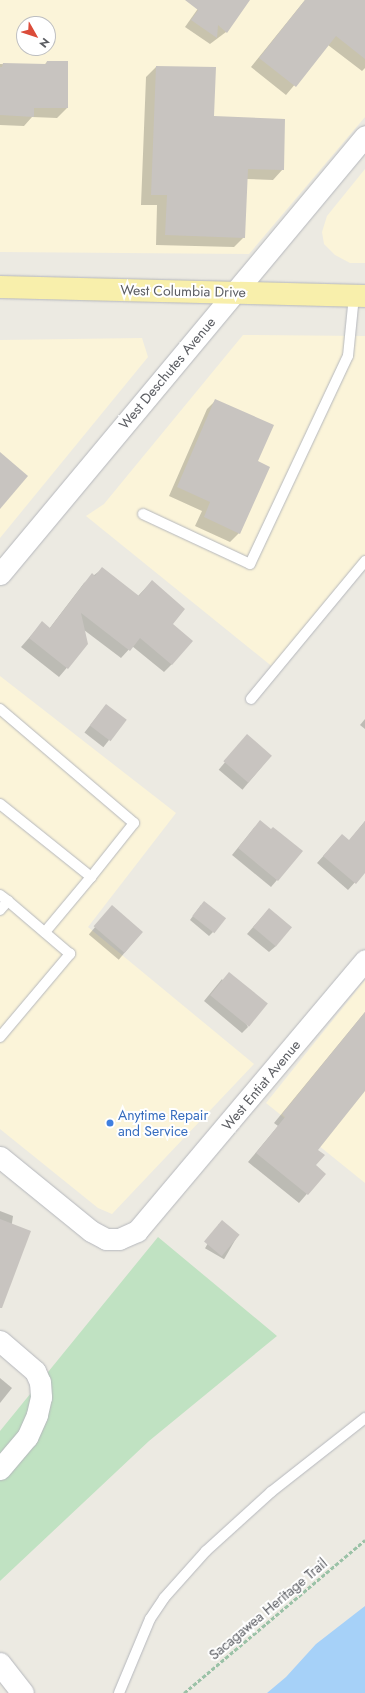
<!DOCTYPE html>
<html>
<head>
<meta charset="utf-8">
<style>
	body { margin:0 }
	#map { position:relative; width:365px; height:1693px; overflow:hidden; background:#eceae2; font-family:Jost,sans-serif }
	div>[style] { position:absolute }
	.commercial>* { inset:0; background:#fbf4d9 }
	.green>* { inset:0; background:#c0e2c2 }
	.water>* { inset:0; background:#a6d1f8 }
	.shadow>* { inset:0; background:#0003; transform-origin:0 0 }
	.building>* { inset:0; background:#c8c4c0; transform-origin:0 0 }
	.path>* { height:2.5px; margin-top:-1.25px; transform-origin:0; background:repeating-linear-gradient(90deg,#9bc2a7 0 4px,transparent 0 6px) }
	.roads { filter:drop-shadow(0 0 1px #b5b7bc) drop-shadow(0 0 1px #b5b7bc) }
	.lane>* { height:10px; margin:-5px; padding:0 5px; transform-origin:5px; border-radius:5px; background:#fff }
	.street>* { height:21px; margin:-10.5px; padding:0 10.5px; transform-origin:10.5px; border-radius:10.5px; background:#fff }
	.secondary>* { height:22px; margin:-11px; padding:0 11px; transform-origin:11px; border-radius:11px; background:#fff }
	.primary>* { height:22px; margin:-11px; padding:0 11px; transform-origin:11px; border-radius:11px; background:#f8efab }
	.dots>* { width:11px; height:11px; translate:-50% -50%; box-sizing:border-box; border:2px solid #fff; border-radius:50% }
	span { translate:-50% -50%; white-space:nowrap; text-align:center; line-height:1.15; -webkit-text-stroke:4px #fff; paint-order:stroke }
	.street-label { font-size:14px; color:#5b5d62 }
	.shop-label { font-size:14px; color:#366cbe }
	.left { translate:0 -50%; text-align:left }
	.north { position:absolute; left:16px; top:16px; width:40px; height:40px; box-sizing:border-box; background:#fff; border:1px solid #bdbec0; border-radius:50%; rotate:129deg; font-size:11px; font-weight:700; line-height:16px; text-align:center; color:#5b5d62 }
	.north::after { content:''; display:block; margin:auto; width:14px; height:18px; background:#db4c3a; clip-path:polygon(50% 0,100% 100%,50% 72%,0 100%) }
</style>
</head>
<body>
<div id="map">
	<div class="commercial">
		<div style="clip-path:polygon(evenodd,0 0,365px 0,365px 117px,249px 254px,0 252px,0 0,24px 24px,48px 24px,48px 48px,24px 48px,24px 24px)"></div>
		<div style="clip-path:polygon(365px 169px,365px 263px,350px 263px,335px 255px,324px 244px,322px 232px,327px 216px)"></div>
		<div style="clip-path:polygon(243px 335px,365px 336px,365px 559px,274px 668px,86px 516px,104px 504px)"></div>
		<div style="clip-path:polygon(142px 338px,148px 357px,0 538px,0 340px)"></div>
		<div style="clip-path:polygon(0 676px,176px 813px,88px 927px,254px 1064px,112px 1214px,98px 1208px,0 1129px)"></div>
		<div style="clip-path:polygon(365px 980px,365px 1183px,266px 1103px)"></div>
	</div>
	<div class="green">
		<div style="clip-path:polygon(158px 1237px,277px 1336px,149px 1441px,0 1581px,0 1431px)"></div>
	</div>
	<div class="water">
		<div style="clip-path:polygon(365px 1606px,365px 1693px,267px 1693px,286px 1677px,316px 1644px)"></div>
	</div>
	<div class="shadow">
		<div style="clip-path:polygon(204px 0,248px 0,226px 32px,210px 44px,185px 27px)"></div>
		<div style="clip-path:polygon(305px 0,365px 1px,365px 68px,362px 71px,328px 45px,286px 95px,251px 67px)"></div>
		<div style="clip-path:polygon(47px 62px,67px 108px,57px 118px,32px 117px,24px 126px,0 125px,0 64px,44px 65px)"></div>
		<div style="clip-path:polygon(156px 67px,213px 117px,283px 169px,273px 180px,246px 179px,244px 237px,234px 247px,156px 245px,157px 205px,141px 205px,146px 77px)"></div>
		<div style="clip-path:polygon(216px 400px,257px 462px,239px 533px,230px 542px,195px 526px,202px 511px,169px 496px,207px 409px)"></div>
		<div style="clip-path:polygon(102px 569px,138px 596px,152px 581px,172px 624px,172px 664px,164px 672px,132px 646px,121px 658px,84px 630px,87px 644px,59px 677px,21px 647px,42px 623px,49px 629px,84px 583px)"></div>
		<div style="left:106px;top:705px;width:24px;height:35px;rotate:38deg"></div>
		<div style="clip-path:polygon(365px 719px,365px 729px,360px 725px)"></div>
		<div style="left:247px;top:736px;width:31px;height:44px;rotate:40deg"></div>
		<div style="clip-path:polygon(365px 821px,365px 871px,348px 890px,317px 863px,342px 835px,349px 841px)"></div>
		<div style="clip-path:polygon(254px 828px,301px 852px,271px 887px,232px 855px)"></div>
		<div style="clip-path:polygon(201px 905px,213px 932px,209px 936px,190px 920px)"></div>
		<div style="left:112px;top:907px;width:39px;height:36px;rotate:40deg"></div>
		<div style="clip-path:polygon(269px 909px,276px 946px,269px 952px,247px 934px)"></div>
		<div style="clip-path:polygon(222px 979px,248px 1027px,242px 1033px,204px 1001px)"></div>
		<div style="clip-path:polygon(365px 1012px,365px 1090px,316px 1150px,315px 1166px,324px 1174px,299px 1203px,248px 1162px,278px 1126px,274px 1123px)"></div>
		<div style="clip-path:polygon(0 1211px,13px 1216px,0 1304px)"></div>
		<div style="left:219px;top:1224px;width:22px;height:28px;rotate:30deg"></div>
		<div style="clip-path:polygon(0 1378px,12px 1388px,0 1403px)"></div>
	</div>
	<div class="building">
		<div style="clip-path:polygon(185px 0,250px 0,227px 33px,218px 25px,217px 38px,191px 20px,198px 10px)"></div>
		<div style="clip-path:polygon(305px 0,365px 0,365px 59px,336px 36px,296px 87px,259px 58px)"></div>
		<div style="clip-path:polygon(47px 61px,68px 61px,68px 108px,34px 108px,34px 117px,0 115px,0 67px,2px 67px,3px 63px,46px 64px)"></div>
		<div style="clip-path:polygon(156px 66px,216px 67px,214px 116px,285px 119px,284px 170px,248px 169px,245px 238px,165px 235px,167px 195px,151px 195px)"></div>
		<div style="clip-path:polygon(215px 399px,274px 425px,258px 461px,270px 467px,240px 534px,204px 517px,210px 502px,177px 487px)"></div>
		<div style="clip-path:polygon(0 452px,28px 476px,0 509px)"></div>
		<div style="clip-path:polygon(102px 567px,139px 596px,152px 580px,185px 609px,173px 624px,193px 641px,172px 665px,140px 638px,130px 651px,81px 613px,88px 644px,68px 669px,29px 638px,42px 621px,50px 628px,92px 573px,95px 576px)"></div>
		<div style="left:106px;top:704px;width:26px;height:27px;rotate:37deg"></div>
		<div style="left:247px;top:734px;width:33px;height:36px;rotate:41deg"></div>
		<div style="clip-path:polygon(260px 820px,271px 829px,273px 827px,303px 851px,278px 881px,238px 848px)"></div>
		<div style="clip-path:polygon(365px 821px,365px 873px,356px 884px,323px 856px,342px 834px,349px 840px)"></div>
		<div style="left:204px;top:901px;width:28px;height:19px;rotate:38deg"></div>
		<div style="left:112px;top:905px;width:41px;height:28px;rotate:41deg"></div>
		<div style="left:269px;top:908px;width:30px;height:25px;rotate:40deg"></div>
		<div style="left:229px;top:972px;width:50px;height:30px;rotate:39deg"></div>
		<div style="clip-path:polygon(365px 1012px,365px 1091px,318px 1150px,325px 1155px,316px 1165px,326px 1174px,308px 1195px,256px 1153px,285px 1117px,282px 1114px)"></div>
		<div style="clip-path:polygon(0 1219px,31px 1231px,2px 1308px,0 1308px)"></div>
		<div style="left:222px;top:1220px;width:23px;height:28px;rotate:40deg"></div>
	</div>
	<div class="path">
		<div style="left:184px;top:1693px;width:237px;rotate:-40.2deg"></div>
	</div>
	<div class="roads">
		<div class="lane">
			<div style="left:143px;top:514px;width:118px;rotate:25deg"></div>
			<div style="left:250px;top:564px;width:230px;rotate:-64.8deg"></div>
			<div style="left:348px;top:356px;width:60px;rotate:-84.3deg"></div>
			<div style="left:251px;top:699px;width:179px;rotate:-50.4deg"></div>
			<div style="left:0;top:709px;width:176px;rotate:40.4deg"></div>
			<div style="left:134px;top:823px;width:69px;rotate:128.5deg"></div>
			<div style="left:0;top:804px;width:117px;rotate:38.7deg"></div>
			<div style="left:91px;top:877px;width:72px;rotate:129.9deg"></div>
			<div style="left:0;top:895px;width:10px;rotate:37deg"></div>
			<div style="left:8px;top:901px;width:12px;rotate:132deg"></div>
			<div style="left:0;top:1037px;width:109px;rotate:-49.9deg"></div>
			<div style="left:70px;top:954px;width:82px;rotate:-139.5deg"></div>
			<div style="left:119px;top:1693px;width:80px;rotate:-67.3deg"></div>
			<div style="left:150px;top:1619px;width:25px;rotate:-56deg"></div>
			<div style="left:164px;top:1598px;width:63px;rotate:-48.2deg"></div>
			<div style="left:206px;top:1551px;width:88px;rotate:-42.2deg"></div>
			<div style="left:271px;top:1492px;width:120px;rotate:-38.2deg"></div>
		</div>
		<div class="street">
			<div style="left:0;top:574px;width:570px;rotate:-50.19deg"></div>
			<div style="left:0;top:1157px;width:117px;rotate:39.1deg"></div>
			<div style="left:91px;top:1231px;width:17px;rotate:28deg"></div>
			<div style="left:106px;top:1239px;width:13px"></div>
			<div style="left:119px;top:1239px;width:20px;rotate:-24deg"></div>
			<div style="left:137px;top:1231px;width:354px;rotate:-49.9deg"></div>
			<div style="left:0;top:1341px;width:46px;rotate:40.6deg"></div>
			<div style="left:35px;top:1371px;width:12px;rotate:66deg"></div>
			<div style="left:40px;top:1382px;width:15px;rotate:86deg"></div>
			<div style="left:41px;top:1397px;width:18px;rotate:103deg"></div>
			<div style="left:37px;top:1415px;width:24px;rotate:114deg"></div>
			<div style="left:27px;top:1437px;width:42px;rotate:130.2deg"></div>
		</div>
		<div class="secondary">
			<div style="left:0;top:1664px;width:37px;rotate:52deg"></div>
		</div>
		<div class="primary">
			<div style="left:0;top:287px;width:365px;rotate:1.4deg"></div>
		</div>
	</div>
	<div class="dots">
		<div style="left:110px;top:1123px;background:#3f7fe0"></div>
	</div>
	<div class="street-label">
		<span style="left:183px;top:291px;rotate:1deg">West Columbia Drive</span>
		<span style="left:167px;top:373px;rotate:-50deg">West Deschutes Avenue</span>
		<span style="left:261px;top:1085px;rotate:-50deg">West Entiat Avenue</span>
		<span style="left:268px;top:1609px;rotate:-40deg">Sacagawea Heritage Trail</span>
	</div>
	<div class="shop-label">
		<span class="left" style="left:118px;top:1123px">Anytime Repair<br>and Service</span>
	</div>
	<div class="north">N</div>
</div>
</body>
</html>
